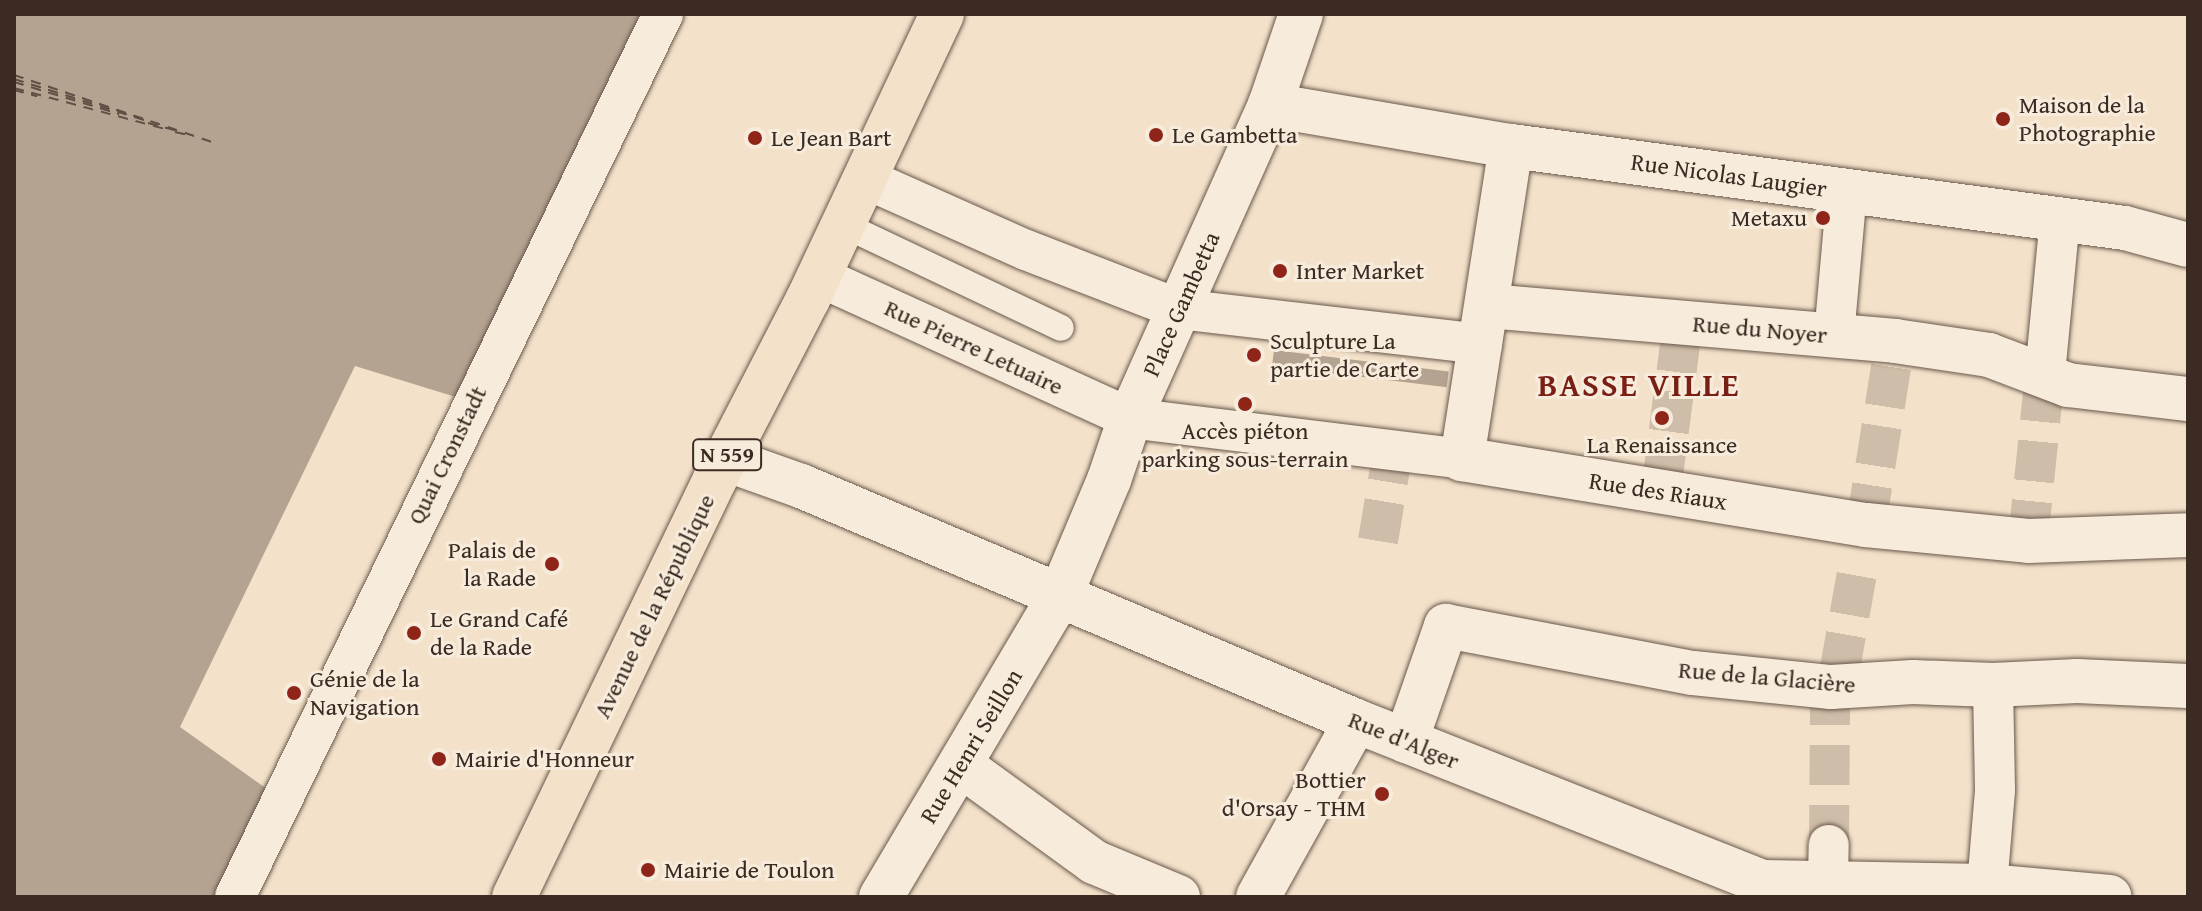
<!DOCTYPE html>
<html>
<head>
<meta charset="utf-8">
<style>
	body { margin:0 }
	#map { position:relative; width:2202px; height:911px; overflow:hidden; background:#f3e1c9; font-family:"Gentium Book Plus",serif }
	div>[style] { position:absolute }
	.water>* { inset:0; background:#b4a391; transform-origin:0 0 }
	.ferry>* { height:2px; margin-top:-1px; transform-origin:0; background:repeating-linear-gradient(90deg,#5f4f44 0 10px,transparent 0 18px) }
	.pedestrian-tunnel>* { height:40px; margin-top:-20px; transform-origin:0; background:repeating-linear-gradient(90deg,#cebda8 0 40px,transparent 0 60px) }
	.roads { filter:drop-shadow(0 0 2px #69584c) drop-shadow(0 0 2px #69584c) }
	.service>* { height:26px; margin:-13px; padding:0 13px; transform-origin:13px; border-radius:13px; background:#f7ecdc }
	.pedestrian>* { height:40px; margin:-20px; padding:0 20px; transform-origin:20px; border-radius:20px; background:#f7ecdc }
	.minor>* { height:44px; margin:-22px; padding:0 22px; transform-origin:22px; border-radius:22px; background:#f7ecdc }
	.primary>* { height:44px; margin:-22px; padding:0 22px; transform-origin:22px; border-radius:22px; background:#f3e1c9 }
	.dots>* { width:22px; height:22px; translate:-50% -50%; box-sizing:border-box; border:4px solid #f7ecdc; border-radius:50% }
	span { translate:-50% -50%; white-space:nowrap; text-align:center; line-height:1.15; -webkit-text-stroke:6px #f7ecdc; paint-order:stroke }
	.shield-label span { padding:2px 6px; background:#f7ecdc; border:2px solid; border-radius:6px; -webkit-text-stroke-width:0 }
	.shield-label { font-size:22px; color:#3b2b23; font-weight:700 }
	.poi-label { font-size:24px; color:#3b2b23 }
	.left { translate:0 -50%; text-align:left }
	.right { translate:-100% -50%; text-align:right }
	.street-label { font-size:24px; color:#3b2b23 }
	.district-label { font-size:32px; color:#7a1f14; font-weight:700; letter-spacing:2px }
	.frame { position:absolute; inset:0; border:16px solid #3b2b23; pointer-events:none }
</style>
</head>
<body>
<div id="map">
	<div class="water">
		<div style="clip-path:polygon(14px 14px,649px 14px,459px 398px,355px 366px,180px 727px,267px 789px,214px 897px,14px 897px)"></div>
		<div style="left:1274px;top:350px;width:176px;height:16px;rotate:7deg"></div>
	</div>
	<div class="ferry">
		<div style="left:14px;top:75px;width:209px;rotate:18.7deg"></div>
		<div style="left:14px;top:79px;width:143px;rotate:17.5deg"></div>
		<div style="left:14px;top:82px;width:110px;rotate:16.9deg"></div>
		<div style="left:14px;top:88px;width:156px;rotate:15.2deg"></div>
		<div style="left:14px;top:90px;width:24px;rotate:15deg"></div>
		<div style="left:148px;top:123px;width:30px;rotate:15deg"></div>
		<div style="left:175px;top:132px;width:17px;rotate:13deg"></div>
	</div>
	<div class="pedestrian-tunnel">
		<div style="left:1661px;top:491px;width:170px;rotate:-82.6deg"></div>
		<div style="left:1866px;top:525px;width:186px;rotate:-81deg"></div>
		<div style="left:1378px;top:541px;width:92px;rotate:-80.6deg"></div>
		<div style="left:2028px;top:541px;width:168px;rotate:-84.2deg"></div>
		<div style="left:1839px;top:674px;width:109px;rotate:-79.9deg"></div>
		<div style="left:1829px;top:845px;width:147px;rotate:-89.6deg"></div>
	</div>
	<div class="roads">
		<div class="service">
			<div style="left:842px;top:224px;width:242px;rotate:25.4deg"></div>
		</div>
		<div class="pedestrian">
			<div style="left:864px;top:178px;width:177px;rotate:24deg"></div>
			<div style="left:1026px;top:250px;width:163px;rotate:21.2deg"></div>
			<div style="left:1178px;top:309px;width:306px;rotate:6.6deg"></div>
			<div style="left:818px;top:276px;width:343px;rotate:24.5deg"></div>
			<div style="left:1130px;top:418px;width:335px;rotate:7deg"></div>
			<div style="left:1834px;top:336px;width:146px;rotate:-84.9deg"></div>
			<div style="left:2045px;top:374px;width:156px;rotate:-84.5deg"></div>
			<div style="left:1828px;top:884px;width:39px;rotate:-89deg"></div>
			<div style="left:1987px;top:886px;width:96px;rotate:-85.2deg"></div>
			<div style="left:1995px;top:790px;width:105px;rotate:-91.1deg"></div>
			<div style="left:235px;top:897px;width:981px;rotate:-64.14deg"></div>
		</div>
		<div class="minor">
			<div style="left:1270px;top:105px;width:244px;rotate:9.7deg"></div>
			<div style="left:1511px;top:146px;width:619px;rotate:7.61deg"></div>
			<div style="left:2125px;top:228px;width:65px;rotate:15.1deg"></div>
			<div style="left:1511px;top:146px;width:317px;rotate:98.9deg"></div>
			<div style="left:1462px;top:459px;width:409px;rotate:9.3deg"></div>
			<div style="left:1866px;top:525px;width:163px;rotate:5.6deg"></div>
			<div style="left:2028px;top:541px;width:160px;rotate:-2.1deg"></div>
			<div style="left:1488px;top:306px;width:409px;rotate:4.9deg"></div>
			<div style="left:1895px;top:341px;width:95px;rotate:8.5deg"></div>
			<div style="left:1989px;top:355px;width:85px;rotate:20.8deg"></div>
			<div style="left:2068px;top:385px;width:121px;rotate:6.7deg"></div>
			<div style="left:725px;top:459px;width:81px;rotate:19.6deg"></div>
			<div style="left:801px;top:486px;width:603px;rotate:22.95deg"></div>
			<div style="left:1356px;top:721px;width:438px;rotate:21.6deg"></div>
			<div style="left:1763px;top:882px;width:224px;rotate:1deg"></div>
			<div style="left:1987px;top:886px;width:123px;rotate:5.1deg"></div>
			<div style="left:1406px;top:741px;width:122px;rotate:-70.8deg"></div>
			<div style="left:1446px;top:626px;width:251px;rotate:10.8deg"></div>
			<div style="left:1693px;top:673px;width:139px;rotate:5.8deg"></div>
			<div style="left:1831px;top:687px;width:82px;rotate:-3.5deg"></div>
			<div style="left:1913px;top:682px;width:80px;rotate:2.1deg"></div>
			<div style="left:1993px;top:685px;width:84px;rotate:-2.7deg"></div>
			<div style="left:2077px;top:681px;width:111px;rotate:2.6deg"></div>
			<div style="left:962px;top:766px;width:163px;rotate:36deg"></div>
			<div style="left:1094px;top:862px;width:91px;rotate:22.6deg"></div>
			<div style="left:881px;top:897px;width:352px;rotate:-59.3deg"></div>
			<div style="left:1061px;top:594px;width:124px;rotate:-67.2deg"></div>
			<div style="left:1109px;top:480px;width:65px;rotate:-71.3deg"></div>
			<div style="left:1130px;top:418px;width:343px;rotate:-65.9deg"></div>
			<div style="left:1270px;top:105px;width:96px;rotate:-71.2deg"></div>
			<div style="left:1258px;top:897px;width:201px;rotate:-60.9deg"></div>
		</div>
		<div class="primary">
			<div style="left:514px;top:897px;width:464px;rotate:-64.3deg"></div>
			<div style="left:715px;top:479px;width:203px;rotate:-62.7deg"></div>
			<div style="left:808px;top:299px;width:315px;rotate:-64.8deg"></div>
		</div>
	</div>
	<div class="dots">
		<div style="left:2003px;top:119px;background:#8f2418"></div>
		<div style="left:1156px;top:135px;background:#8f2418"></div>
		<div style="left:755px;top:138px;background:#8f2418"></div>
		<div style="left:1823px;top:218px;background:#8f2418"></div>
		<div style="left:1280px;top:271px;background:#8f2418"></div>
		<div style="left:1254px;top:355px;background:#8f2418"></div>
		<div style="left:1245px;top:404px;background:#8f2418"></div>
		<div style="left:1662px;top:418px;background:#8f2418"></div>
		<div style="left:552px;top:564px;background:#8f2418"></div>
		<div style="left:414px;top:633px;background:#8f2418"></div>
		<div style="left:294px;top:693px;background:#8f2418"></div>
		<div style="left:439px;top:759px;background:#8f2418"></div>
		<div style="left:1382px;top:794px;background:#8f2418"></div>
		<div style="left:648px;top:870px;background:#8f2418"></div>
	</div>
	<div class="shield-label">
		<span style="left:727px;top:455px">N 559</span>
	</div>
	<div class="poi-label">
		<span class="left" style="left:2019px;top:119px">Maison de la<br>Photographie</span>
		<span class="left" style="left:1172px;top:135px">Le Gambetta</span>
		<span class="left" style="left:771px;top:138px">Le Jean Bart</span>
		<span class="right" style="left:1807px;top:218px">Metaxu</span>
		<span class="left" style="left:1296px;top:271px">Inter Market</span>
		<span class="left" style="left:1270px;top:355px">Sculpture La<br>partie de Carte</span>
		<span style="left:1245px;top:445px">Accès piéton<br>parking sous-terrain</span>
		<span style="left:1662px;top:445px">La Renaissance</span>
		<span class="right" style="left:536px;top:564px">Palais de<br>la Rade</span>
		<span class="left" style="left:430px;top:633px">Le Grand Café<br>de la Rade</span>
		<span class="left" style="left:310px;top:693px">Génie de la<br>Navigation</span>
		<span class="left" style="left:455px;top:759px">Mairie d'Honneur</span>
		<span class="right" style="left:1366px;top:794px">Bottier<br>d'Orsay - THM</span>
		<span class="left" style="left:664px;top:870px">Mairie de Toulon</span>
	</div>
	<div class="street-label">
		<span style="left:1729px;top:175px;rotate:8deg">Rue Nicolas Laugier</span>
		<span style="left:1181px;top:304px;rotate:-66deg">Place Gambetta</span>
		<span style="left:1760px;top:329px;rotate:5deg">Rue du Noyer</span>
		<span style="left:974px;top:347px;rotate:25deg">Rue Pierre Letuaire</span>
		<span style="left:447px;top:455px;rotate:-64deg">Quai Cronstadt</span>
		<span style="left:1658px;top:491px;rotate:9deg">Rue des Riaux</span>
		<span style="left:654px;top:606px;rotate:-64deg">Avenue de la République</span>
		<span style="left:1767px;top:677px;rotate:5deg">Rue de la Glacière</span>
		<span style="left:1404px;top:740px;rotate:22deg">Rue d'Alger</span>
		<span style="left:971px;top:746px;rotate:-59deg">Rue Henri Seillon</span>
	</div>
	<div class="district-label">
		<span style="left:1639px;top:385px">BASSE VILLE</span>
	</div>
	<div class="frame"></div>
</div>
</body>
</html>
